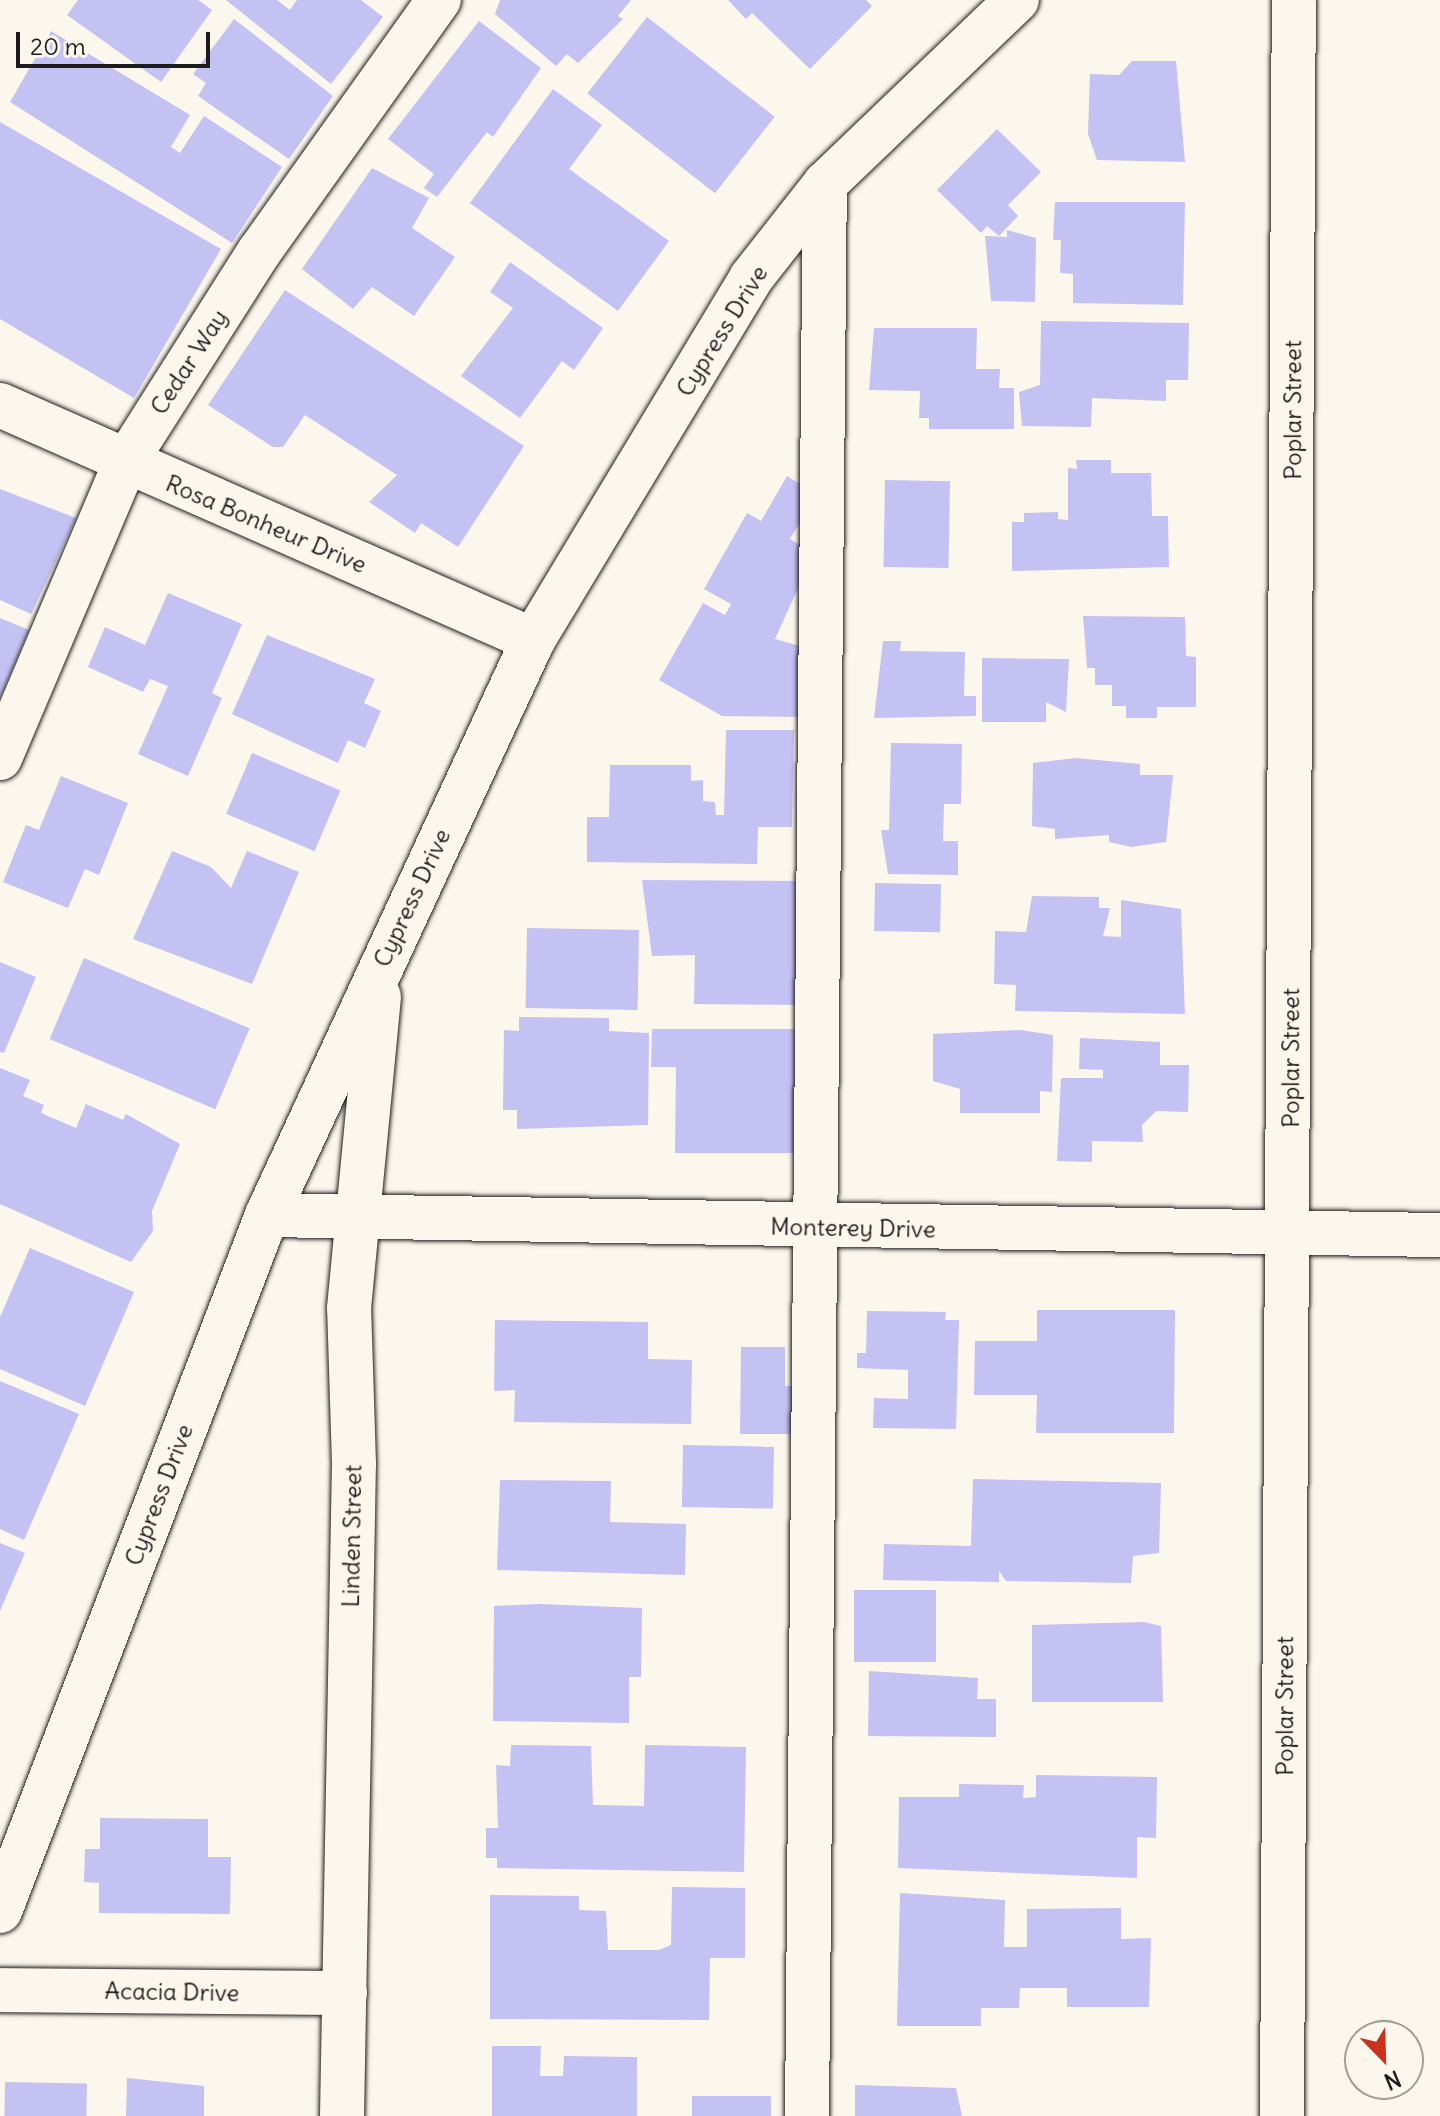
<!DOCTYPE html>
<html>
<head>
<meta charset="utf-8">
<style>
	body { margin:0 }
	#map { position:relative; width:1440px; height:2116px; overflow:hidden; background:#fbf7ec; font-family:Delius,sans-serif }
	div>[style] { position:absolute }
	.building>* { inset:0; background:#c4c1f3; transform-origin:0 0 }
	.roads { filter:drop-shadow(0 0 2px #1c1c1c) drop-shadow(0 0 2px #1c1c1c) }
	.minor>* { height:44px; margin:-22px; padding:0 22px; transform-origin:22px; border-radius:22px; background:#fbf7ec }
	span { translate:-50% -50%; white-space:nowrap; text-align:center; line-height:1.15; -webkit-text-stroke:8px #fbf7ec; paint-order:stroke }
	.street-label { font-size:24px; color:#1c1c1c }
	.north { position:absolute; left:1344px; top:2020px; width:80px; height:80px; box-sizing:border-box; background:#fbf7ec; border:2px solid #a29f99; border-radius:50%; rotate:157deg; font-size:22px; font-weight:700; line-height:32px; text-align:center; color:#1c1c1c }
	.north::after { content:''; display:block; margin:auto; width:28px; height:36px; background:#c8321e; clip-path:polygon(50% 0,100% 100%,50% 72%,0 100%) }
	.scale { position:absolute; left:16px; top:32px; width:194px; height:36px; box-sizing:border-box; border:4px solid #1c1c1c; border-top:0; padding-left:10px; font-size:24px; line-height:28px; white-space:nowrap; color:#1c1c1c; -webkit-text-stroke:6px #fbf7ec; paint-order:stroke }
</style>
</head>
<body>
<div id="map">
	<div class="building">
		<div style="clip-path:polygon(78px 0,198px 0,212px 10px,161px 82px,67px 15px)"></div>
		<div style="clip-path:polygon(226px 0,277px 0,290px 10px,297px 0,361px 0,383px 17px,331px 84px)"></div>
		<div style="clip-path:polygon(500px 0,631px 0,618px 16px,623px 19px,578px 63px,567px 54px,556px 66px,495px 14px)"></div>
		<div style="clip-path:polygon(728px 0,866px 0,872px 6px,810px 69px,752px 13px,746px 19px)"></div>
		<div style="left:647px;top:17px;width:162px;height:97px;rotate:38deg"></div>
		<div style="clip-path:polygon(234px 19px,333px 96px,289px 159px,198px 96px,206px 83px,193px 74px)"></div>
		<div style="clip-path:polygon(479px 21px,541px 68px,493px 137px,487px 132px,437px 197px,424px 188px,434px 174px,388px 139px)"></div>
		<div style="clip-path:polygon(51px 31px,190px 115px,171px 147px,180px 153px,204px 116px,282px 167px,232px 243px,10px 102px)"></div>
		<div style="clip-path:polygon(1132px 61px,1176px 61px,1185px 162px,1097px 160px,1088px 134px,1090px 74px,1119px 75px)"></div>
		<div style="clip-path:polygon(553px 89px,602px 125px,569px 169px,669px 241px,618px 311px,470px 203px)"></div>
		<div style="clip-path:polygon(0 122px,221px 249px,134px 398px,0 319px)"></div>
		<div style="clip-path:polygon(997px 129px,1041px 172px,1008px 205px,1018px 216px,999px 236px,987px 226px,981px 233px,937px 190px)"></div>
		<div style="clip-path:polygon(372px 168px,429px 198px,412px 228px,455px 257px,414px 316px,372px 287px,353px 309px,302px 269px)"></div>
		<div style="clip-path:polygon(1055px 202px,1185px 202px,1183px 305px,1073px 303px,1073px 274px,1060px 273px,1061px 240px,1053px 240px)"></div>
		<div style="clip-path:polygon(1007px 230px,1036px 238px,1035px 302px,991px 301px,985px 236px,1007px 237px)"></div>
		<div style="clip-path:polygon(510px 262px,603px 328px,574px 370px,562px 361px,520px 418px,461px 376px,513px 308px,490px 292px)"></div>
		<div style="clip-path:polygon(285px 290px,524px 446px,458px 547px,421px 523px,415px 533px,369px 502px,397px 475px,305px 415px,283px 447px,273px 447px,208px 405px)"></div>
		<div style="clip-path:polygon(1041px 321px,1189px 323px,1188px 380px,1166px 380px,1166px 401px,1092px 398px,1091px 427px,1022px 426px,1019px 392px,1040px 385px)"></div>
		<div style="clip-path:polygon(874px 328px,977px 328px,976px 369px,1000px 369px,999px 388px,1014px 388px,1014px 429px,929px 429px,929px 418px,919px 418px,920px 391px,869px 390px)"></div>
		<div style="clip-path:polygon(1076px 460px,1111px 460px,1111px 473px,1151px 473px,1152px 516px,1168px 516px,1169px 567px,1012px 571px,1012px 522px,1024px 522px,1024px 513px,1058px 512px,1058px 519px,1068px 520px,1068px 468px,1077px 469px)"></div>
		<div style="clip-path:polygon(787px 476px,817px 494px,790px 539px,814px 553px,775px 639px,807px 648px,806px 717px,722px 716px,659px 680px,703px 603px,725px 615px,731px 604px,704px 589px,747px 513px,761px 521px)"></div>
		<div style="left:885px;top:480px;width:65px;height:87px;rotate:1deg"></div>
		<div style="clip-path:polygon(0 489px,76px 518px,31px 614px,0 600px)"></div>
		<div style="clip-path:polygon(168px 593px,242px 624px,212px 693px,222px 698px,188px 776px,138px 754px,168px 686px,150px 679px,143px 692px,88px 667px,105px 627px,145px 645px)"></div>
		<div style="clip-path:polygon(1083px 616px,1185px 617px,1186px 656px,1196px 657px,1196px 707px,1157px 707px,1157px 718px,1126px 718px,1126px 706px,1112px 706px,1112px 685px,1095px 685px,1095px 668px,1087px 668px)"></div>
		<div style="clip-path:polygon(0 618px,29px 630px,0 697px)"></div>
		<div style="clip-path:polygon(267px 635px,375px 679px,364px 703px,381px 711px,365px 748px,348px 740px,338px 763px,232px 714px)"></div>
		<div style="clip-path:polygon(883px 641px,901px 641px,900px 651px,965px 652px,964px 696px,976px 696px,976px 716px,874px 718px)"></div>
		<div style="clip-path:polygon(982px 658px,1069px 659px,1066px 712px,1046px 702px,1046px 722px,982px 722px)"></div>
		<div style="clip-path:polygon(726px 730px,794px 730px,792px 827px,758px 827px,757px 864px,587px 862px,587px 817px,609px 817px,610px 765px,691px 765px,691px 781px,703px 780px,703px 801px,715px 802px,716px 815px,724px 815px)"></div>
		<div style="clip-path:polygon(891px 743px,962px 744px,961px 804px,944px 804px,943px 841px,958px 841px,958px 875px,888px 874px,881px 830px,889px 830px)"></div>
		<div style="left:252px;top:753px;width:96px;height:66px;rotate:23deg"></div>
		<div style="clip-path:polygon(1076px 758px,1140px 764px,1140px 775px,1173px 775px,1166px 842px,1131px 847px,1109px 842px,1109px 835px,1055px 839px,1055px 829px,1032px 826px,1033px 763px)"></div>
		<div style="clip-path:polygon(61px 776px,128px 803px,99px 875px,85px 869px,68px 908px,3px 882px,26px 825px,39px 830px)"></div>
		<div style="clip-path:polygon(172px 851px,211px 867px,231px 888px,247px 851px,299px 872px,252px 984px,133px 939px)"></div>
		<div style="clip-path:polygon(642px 880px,803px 881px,803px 1005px,694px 1004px,695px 955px,652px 956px)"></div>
		<div style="left:875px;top:883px;width:66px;height:48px;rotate:1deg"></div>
		<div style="clip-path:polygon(1032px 896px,1099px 897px,1099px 908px,1110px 908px,1103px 936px,1121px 937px,1121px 900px,1181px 909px,1185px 1014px,1015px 1011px,1016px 985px,994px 984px,995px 931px,1026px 932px)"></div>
		<div style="left:527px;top:928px;width:112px;height:80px;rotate:1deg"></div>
		<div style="left:84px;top:958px;width:180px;height:88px;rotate:23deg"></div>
		<div style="clip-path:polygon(0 962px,36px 977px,4px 1053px,0 1052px)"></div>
		<div style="clip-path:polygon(519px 1017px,609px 1018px,609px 1031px,649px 1033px,648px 1125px,517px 1129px,517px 1110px,503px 1110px,504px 1030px,519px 1031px)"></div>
		<div style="clip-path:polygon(652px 1029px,803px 1029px,802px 1153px,675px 1153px,676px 1067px,651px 1067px)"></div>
		<div style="clip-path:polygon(1020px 1030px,1053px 1035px,1052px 1092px,1040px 1091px,1040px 1113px,960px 1113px,960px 1089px,933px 1081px,933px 1034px)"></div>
		<div style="clip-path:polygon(1080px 1038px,1160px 1042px,1160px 1065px,1189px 1065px,1188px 1112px,1156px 1111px,1142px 1125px,1143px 1142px,1092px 1141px,1092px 1162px,1057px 1161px,1061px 1078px,1103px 1078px,1103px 1070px,1079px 1069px)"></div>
		<div style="clip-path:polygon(0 1068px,30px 1080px,23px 1096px,44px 1105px,41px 1113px,76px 1128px,86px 1104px,123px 1120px,126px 1114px,180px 1144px,152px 1211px,153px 1231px,131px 1262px,0 1204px)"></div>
		<div style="clip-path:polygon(30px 1248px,134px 1292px,85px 1406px,0 1369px,0 1317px)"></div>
		<div style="clip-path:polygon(1037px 1310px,1175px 1310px,1174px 1433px,1036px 1433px,1037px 1395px,974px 1395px,975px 1341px,1037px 1341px)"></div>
		<div style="clip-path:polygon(867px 1311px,946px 1312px,945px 1320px,959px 1320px,956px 1429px,873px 1428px,874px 1398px,908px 1399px,908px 1370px,857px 1368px,857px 1353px,866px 1353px)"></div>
		<div style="clip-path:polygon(495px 1320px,648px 1322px,648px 1359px,692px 1360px,691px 1424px,514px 1422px,515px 1390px,494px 1391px)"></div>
		<div style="clip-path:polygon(741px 1347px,785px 1347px,785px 1386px,806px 1386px,806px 1434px,740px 1434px)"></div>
		<div style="clip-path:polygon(0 1381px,79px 1414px,24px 1540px,0 1529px)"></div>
		<div style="left:683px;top:1445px;width:91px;height:62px;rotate:1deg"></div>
		<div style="clip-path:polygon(973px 1479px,1161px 1483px,1159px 1553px,1133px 1556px,1131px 1583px,1006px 1581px,999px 1571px,999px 1582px,883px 1580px,884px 1544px,971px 1546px)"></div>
		<div style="clip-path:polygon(500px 1480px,611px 1481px,610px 1522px,686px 1524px,685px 1575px,497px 1570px)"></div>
		<div style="clip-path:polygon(0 1543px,25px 1553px,0 1611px)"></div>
		<div style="left:854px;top:1590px;width:82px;height:72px"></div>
		<div style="clip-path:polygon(539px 1604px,642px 1608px,641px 1677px,629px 1677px,629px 1723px,493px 1721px,494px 1606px)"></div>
		<div style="clip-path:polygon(1144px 1622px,1161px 1626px,1163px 1702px,1032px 1702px,1032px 1625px)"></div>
		<div style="clip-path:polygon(869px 1671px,978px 1678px,977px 1699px,996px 1699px,996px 1737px,868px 1736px)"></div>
		<div style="clip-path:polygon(511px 1745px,591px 1746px,593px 1805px,644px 1806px,645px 1745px,746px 1747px,744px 1872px,497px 1868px,497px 1858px,486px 1858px,486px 1828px,498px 1828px,496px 1765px,510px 1766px)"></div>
		<div style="clip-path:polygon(1036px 1775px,1157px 1777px,1156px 1838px,1137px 1837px,1137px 1878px,898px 1868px,899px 1797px,959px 1797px,959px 1784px,1024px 1785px,1023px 1798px,1036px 1797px)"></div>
		<div style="clip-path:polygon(100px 1818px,208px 1819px,208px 1857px,231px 1857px,230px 1914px,99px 1913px,99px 1883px,84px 1882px,85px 1849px,100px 1849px)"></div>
		<div style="clip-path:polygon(672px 1887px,745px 1888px,745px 1958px,710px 1958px,709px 2020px,490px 2019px,490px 1895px,579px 1896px,579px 1910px,606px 1911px,608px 1950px,659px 1950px,671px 1945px)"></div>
		<div style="clip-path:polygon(900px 1893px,1005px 1900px,1004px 1947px,1027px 1947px,1027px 1909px,1121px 1908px,1121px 1939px,1151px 1938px,1149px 2007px,1067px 2007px,1067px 1988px,1020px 1988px,1019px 2008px,981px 2008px,981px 2026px,897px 2026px)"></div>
		<div style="clip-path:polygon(492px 2046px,541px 2046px,540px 2076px,563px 2076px,564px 2056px,637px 2057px,637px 2116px,492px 2116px)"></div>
		<div style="clip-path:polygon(127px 2078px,204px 2086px,204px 2116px,126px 2116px)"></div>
		<div style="left:5px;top:2082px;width:82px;height:34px;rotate:1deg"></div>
		<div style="clip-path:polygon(855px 2085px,956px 2088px,962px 2116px,855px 2116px)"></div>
		<div style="left:692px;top:2096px;width:79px;height:20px"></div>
	</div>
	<div class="roads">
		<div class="minor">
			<div style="left:0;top:405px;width:583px;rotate:23.79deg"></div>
			<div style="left:0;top:758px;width:320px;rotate:-67deg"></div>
			<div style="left:125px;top:463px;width:250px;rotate:-57.6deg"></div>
			<div style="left:259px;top:252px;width:310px;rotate:-54.5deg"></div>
			<div style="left:267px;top:1215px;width:1173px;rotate:0.98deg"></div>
			<div style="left:0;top:1911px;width:745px;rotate:-69.01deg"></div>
			<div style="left:267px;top:1215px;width:634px;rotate:-65.17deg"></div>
			<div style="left:533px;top:640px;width:423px;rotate:-58.9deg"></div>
			<div style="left:751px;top:278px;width:120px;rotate:-51.8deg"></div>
			<div style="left:825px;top:184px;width:266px;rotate:-43.8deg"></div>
			<div style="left:0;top:1990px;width:345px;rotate:0.5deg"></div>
			<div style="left:342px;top:2116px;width:652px;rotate:-88.95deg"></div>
			<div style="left:354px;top:1464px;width:156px;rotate:-91.8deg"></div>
			<div style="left:349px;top:1308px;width:313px;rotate:-84.5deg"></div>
			<div style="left:807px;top:2116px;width:1932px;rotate:-89.47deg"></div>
			<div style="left:1282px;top:2116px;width:2116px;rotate:-89.68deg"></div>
		</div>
	</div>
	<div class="street-label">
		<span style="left:722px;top:331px;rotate:-58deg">Cypress Drive</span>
		<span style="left:189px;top:362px;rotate:-57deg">Cedar Way</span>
		<span style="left:1293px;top:410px;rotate:-90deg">Poplar Street</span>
		<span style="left:266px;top:524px;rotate:23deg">Rosa Bonheur Drive</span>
		<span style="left:412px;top:898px;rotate:-65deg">Cypress Drive</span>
		<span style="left:1291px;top:1058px;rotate:-90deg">Poplar Street</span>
		<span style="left:853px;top:1228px;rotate:1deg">Monterey Drive</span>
		<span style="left:159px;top:1495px;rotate:-69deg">Cypress Drive</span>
		<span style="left:352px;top:1536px;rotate:-89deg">Linden Street</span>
		<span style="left:1285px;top:1706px;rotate:-90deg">Poplar Street</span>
		<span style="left:172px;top:1992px;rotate:1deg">Acacia Drive</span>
	</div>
	<div class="north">N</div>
	<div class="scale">20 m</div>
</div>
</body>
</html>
